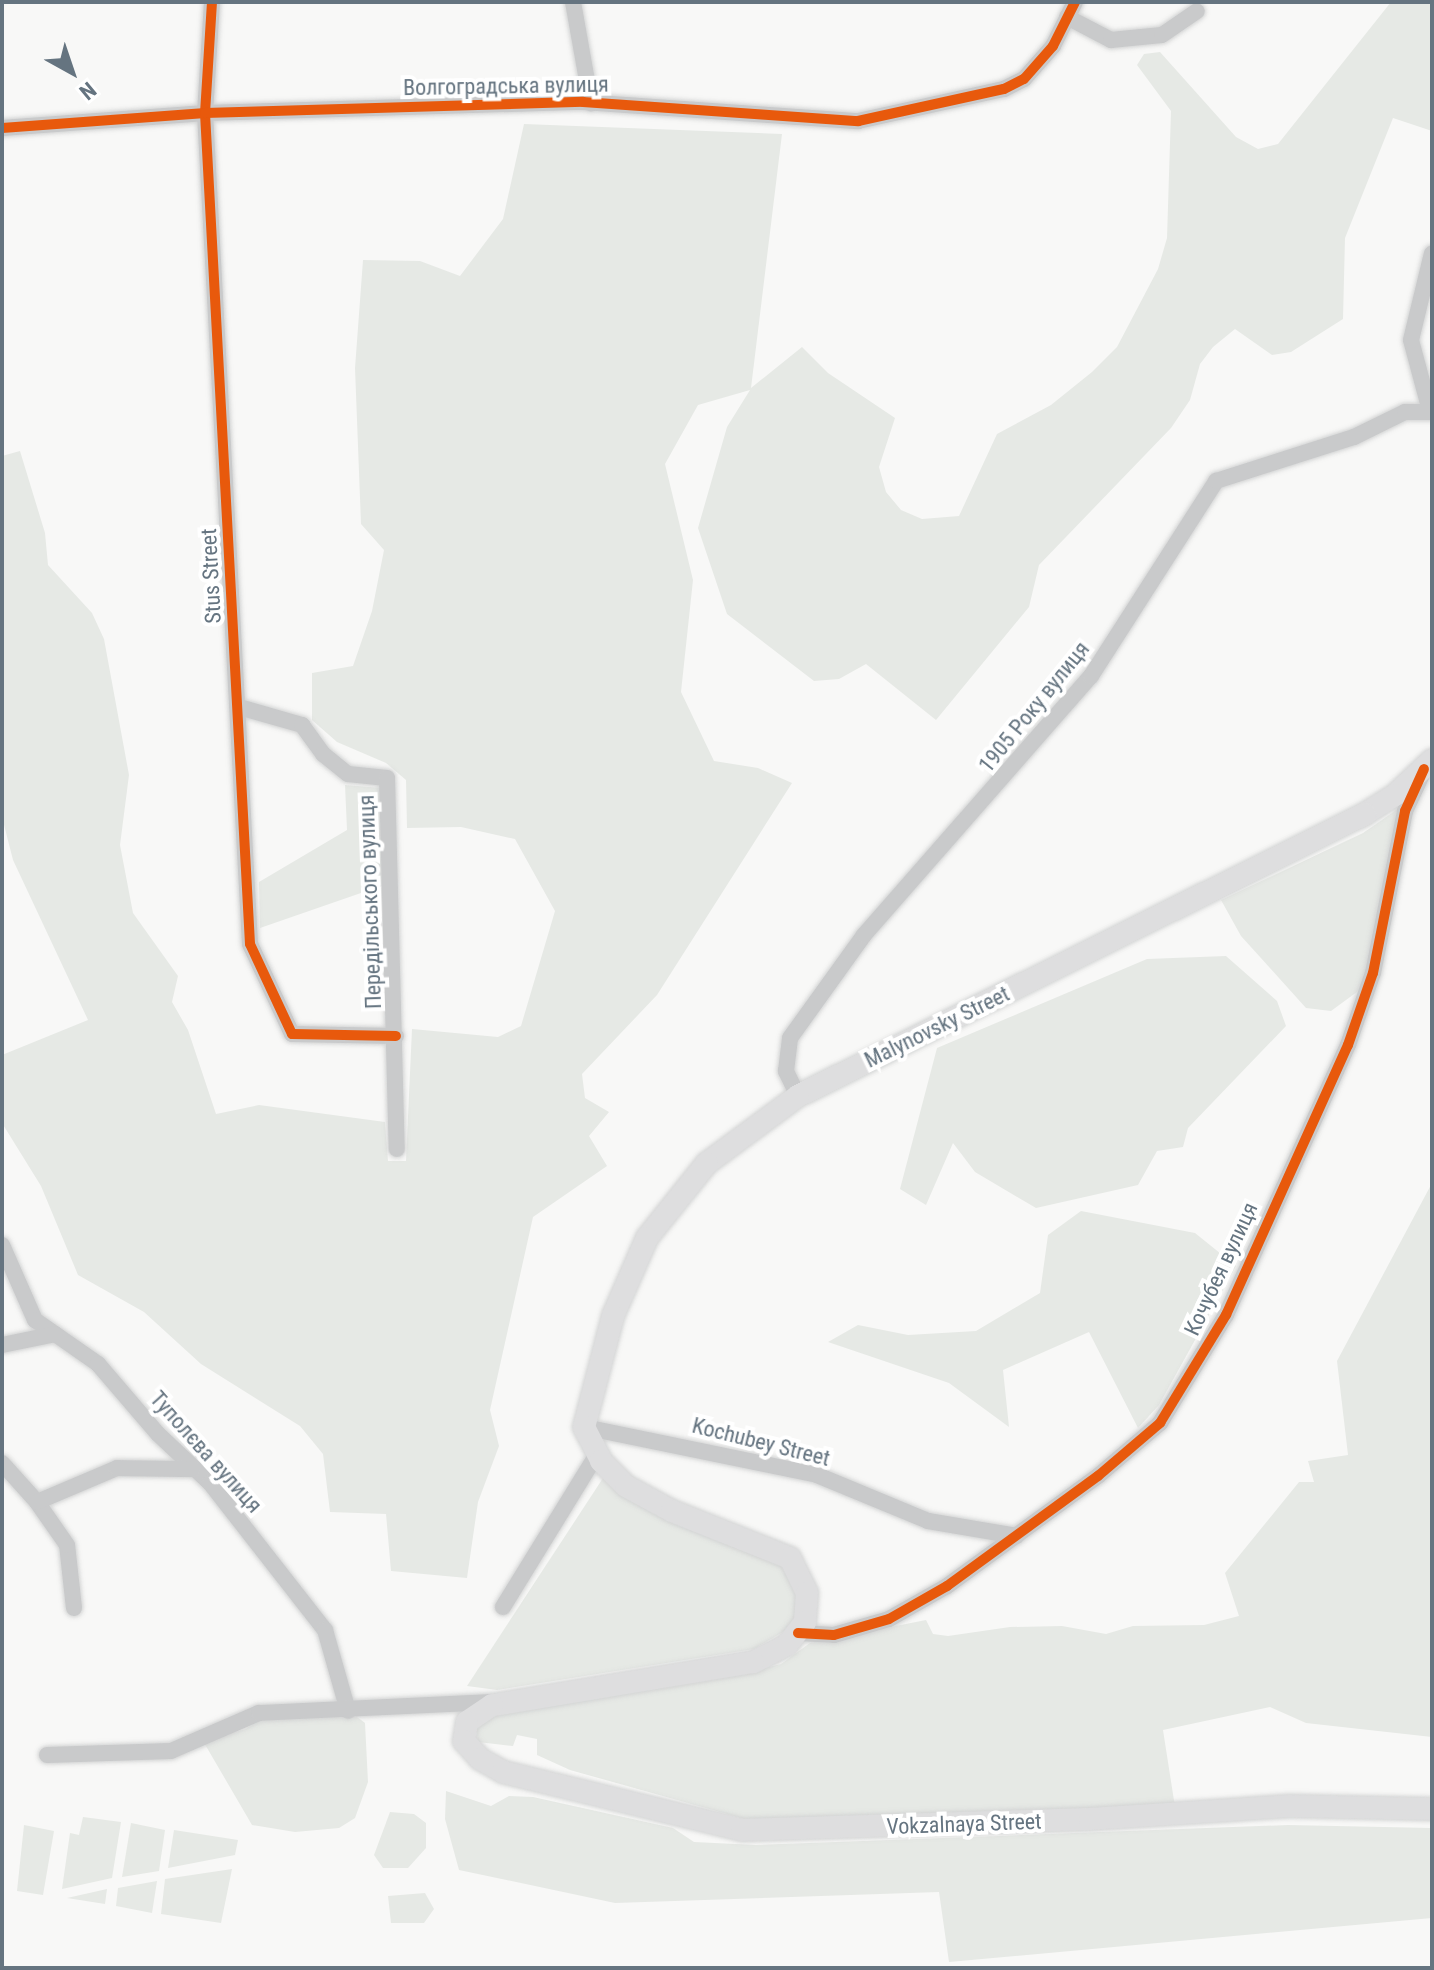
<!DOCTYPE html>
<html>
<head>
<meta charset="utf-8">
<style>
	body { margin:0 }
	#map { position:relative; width:1434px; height:1970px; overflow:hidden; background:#f8f8f7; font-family:"Roboto Condensed",sans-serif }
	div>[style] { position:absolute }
	.green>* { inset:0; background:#e6e9e5 }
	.roads { filter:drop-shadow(0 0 2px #d3d4d4) drop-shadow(0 0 2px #d3d4d4) }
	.minor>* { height:16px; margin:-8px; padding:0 8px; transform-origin:8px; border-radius:8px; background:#c9cacb }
	.major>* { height:22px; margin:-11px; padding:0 11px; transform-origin:11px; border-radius:11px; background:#dededf }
	.cycleway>* { height:10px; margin:-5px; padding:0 5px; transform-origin:5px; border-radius:5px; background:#e8590c }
	span { translate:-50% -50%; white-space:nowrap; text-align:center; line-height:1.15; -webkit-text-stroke:8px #fff; paint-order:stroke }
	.street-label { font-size:22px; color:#657480 }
	.frame { position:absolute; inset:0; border:4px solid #657480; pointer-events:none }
	.north { position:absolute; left:32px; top:32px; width:80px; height:80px; -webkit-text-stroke:6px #fff; paint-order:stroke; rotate:140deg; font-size:22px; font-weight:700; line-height:32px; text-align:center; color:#657480 }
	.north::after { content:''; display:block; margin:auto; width:28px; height:36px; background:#657480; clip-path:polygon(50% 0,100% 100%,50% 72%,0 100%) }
</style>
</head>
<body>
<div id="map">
	<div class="green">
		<div style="clip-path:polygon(1391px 2px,1432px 2px,1432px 131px,1393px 118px,1345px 238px,1343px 319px,1291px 352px,1272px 355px,1235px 329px,1213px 347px,1200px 364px,1190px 400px,1171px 428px,1039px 565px,1029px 607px,936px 720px,866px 664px,839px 679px,814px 681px,727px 614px,698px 528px,727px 427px,750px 390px,698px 405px,665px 464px,693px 580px,681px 692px,714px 761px,758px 768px,792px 783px,657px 995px,582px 1074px,585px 1098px,609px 1112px,589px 1136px,607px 1166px,533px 1217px,490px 1410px,499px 1446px,478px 1502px,467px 1578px,391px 1571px,386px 1514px,330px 1512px,323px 1454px,300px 1426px,201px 1364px,144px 1312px,78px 1275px,41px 1186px,2px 1123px,2px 1055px,88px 1020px,13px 860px,2px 817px,2px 456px,20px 451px,45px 533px,48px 565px,92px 613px,104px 639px,129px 775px,120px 845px,133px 913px,178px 976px,172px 1002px,188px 1030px,216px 1114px,259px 1105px,385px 1122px,388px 1161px,406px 1161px,412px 1029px,498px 1037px,521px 1026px,555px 911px,515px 839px,461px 827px,407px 828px,406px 780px,386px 763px,337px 742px,312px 720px,312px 673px,353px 666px,372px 611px,384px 550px,361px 524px,355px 368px,363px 260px,420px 261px,460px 276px,503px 219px,524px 124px,782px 134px,751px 388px,802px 347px,828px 373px,895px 418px,879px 467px,886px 492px,901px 510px,922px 519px,959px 516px,997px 434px,1051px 405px,1092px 372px,1117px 347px,1158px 269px,1167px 238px,1171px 111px,1137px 65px,1144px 54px,1160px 52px,1236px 137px,1258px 149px,1278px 144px)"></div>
		<div style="clip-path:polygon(345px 785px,381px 788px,384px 885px,260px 928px,259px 882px,347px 830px)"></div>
		<div style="clip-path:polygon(1405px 804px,1397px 857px,1361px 989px,1331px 1011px,1306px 1008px,1241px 936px,1221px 900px,1363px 833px)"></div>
		<div style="clip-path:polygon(1226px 956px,1277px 1001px,1286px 1026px,1188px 1128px,1183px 1147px,1157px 1151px,1138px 1185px,1036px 1208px,975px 1172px,953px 1143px,926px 1205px,900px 1189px,937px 1048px,1147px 959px)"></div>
		<div style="clip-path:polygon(1432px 1183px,1432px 1737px,1306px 1723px,1270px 1707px,1163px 1730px,1175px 1807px,787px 1823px,745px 1819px,570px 1770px,537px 1755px,537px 1739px,517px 1735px,513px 1746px,478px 1742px,476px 1725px,484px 1716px,761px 1669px,781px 1664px,810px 1643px,926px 1620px,933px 1634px,948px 1636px,1010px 1627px,1062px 1626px,1106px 1634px,1133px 1626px,1204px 1625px,1239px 1616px,1225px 1573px,1299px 1482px,1314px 1482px,1308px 1461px,1348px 1455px,1337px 1361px)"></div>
		<div style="clip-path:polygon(1081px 1211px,1195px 1233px,1236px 1266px,1159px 1405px,1138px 1428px,1089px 1332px,1003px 1370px,1009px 1427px,949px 1383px,828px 1342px,858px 1325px,908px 1335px,976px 1331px,1040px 1293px,1048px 1235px)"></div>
		<div style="clip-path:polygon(605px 1475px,758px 1547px,793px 1573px,799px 1598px,793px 1626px,754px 1649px,497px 1690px,467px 1686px)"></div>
		<div style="clip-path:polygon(261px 1717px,357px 1717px,365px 1723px,368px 1782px,355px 1818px,339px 1828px,295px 1832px,252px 1825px,203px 1741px,246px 1729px)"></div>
		<div style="clip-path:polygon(446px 1791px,491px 1806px,509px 1796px,533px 1797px,673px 1828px,694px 1842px,756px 1845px,1288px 1825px,1432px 1828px,1432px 1918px,949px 1962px,939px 1892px,615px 1903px,459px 1870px,445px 1819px)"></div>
		<div style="clip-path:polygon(390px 1812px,414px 1814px,426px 1823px,426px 1848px,408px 1868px,383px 1868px,374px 1855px)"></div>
		<div style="clip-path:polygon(83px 1817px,121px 1822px,112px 1878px,62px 1889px,70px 1833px,79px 1835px)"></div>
		<div style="clip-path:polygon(131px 1823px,165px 1830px,159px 1871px,122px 1877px)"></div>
		<div style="clip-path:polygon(24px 1825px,54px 1831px,43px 1895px,17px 1891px)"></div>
		<div style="clip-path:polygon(174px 1830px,238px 1840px,235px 1855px,168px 1868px)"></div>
		<div style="clip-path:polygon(232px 1869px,221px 1923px,161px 1914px,165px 1879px)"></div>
		<div style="clip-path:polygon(157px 1881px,152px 1913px,116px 1906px,118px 1888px)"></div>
		<div style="clip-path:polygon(107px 1889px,105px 1904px,67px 1898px)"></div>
		<div style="clip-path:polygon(425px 1893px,434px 1909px,424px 1923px,391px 1923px,388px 1896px)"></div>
	</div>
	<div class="roads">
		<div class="minor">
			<div style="left:212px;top:2px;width:111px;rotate:93.6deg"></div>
			<div style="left:205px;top:113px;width:832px;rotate:86.9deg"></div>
			<div style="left:250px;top:944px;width:99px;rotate:65deg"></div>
			<div style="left:292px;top:1034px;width:104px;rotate:1.1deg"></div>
			<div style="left:573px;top:2px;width:103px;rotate:79.9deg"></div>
			<div style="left:1067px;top:17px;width:50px;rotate:27.6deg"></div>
			<div style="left:1111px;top:40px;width:51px;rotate:-5.6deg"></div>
			<div style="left:1162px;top:35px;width:42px;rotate:-34.4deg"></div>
			<div style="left:2px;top:128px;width:204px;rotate:-4.2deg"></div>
			<div style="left:205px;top:113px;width:378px;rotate:-1.7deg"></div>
			<div style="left:583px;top:102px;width:276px;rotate:4deg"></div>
			<div style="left:858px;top:121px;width:149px;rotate:-12.4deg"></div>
			<div style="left:1004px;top:89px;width:22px;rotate:-27deg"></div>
			<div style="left:1024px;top:79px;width:44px;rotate:-48.7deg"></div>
			<div style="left:1053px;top:46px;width:49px;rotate:-63.4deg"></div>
			<div style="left:1430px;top:411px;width:73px;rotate:-105deg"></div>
			<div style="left:1411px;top:340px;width:89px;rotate:-76.4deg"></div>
			<div style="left:239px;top:707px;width:66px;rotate:15.9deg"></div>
			<div style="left:302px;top:725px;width:36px;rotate:54deg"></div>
			<div style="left:323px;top:754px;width:32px;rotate:39deg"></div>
			<div style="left:348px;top:774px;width:39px;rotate:6deg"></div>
			<div style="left:387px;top:778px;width:371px;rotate:88.5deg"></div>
			<div style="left:798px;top:1096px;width:28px;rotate:-116deg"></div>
			<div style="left:786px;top:1071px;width:33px;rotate:-83deg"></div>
			<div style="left:790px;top:1038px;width:127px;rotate:-54.3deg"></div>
			<div style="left:864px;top:935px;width:344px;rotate:-48.8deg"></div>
			<div style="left:1091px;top:676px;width:232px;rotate:-57.3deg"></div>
			<div style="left:1216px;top:481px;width:145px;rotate:-17.7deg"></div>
			<div style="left:1354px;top:437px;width:57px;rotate:-26.1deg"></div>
			<div style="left:1405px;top:412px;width:27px"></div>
			<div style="left:2px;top:1245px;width:82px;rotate:66.3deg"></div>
			<div style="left:35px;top:1320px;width:77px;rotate:34.9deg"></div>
			<div style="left:98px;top:1364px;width:92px;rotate:49.4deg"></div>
			<div style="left:158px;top:1434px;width:71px;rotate:43.3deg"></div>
			<div style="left:210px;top:1483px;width:187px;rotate:52deg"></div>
			<div style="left:325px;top:1630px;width:84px;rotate:74.1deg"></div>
			<div style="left:2px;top:1345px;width:54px;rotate:-11.7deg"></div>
			<div style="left:584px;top:1427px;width:238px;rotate:11.6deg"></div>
			<div style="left:817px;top:1475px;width:120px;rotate:22.5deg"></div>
			<div style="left:928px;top:1521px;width:90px;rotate:9.6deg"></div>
			<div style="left:2px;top:1463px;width:52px;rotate:48.1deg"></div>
			<div style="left:503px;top:1607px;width:180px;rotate:-58.4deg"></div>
			<div style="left:74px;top:1608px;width:63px;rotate:-96.3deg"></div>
			<div style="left:67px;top:1545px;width:52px;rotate:-124.9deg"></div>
			<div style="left:37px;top:1502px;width:87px;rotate:-23deg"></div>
			<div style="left:117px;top:1468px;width:76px;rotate:0.8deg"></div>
			<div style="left:798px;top:1633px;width:36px;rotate:3deg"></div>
			<div style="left:834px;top:1635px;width:57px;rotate:-16.2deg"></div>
			<div style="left:889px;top:1619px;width:67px;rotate:-29.6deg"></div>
			<div style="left:947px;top:1586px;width:187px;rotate:-36.1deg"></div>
			<div style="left:1098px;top:1476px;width:82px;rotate:-40.5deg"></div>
			<div style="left:1160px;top:1423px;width:127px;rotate:-58.6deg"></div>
			<div style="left:1226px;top:1315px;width:296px;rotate:-65.7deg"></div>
			<div style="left:1348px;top:1045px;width:76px;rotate:-70.9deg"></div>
			<div style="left:1373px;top:973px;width:165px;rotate:-78.8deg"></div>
			<div style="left:1405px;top:811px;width:40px;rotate:-65deg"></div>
			<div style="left:47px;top:1755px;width:124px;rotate:-1.8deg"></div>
			<div style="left:171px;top:1751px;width:96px;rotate:-23.4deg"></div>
			<div style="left:259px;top:1713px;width:236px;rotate:-2.7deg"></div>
		</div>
		<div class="major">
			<div style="left:1432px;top:760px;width:51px;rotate:136.6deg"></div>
			<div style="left:1395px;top:795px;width:36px;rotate:148deg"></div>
			<div style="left:1365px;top:814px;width:633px;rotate:153.56deg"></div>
			<div style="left:798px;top:1096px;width:113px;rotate:143.6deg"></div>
			<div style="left:707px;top:1163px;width:96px;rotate:128.7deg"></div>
			<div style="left:647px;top:1238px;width:85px;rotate:113.6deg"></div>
			<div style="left:613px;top:1316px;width:115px;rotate:104.6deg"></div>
			<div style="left:584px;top:1427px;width:38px;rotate:63deg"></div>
			<div style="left:601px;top:1461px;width:35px;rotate:45deg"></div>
			<div style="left:626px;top:1486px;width:52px;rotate:28.5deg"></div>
			<div style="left:672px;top:1511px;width:127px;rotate:21.7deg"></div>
			<div style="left:790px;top:1558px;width:39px;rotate:64deg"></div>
			<div style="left:807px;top:1593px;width:29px;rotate:94deg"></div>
			<div style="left:805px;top:1622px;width:29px;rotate:128deg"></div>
			<div style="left:787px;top:1645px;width:38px;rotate:153deg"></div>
			<div style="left:753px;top:1662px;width:265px;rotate:170.6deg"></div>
			<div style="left:492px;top:1705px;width:30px;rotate:146deg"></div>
			<div style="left:467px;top:1722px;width:19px;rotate:99deg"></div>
			<div style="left:464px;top:1741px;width:24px;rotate:48deg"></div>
			<div style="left:480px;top:1759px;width:26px;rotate:29deg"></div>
			<div style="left:503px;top:1772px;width:246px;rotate:13.6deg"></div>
			<div style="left:742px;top:1830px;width:348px;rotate:-1.8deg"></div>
			<div style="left:1090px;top:1819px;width:200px;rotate:-3.7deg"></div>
			<div style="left:1290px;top:1806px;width:142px;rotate:1.2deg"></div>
		</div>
	</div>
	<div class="cycleway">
		<div style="left:212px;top:2px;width:111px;rotate:93.6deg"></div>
		<div style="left:205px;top:113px;width:832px;rotate:86.9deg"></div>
		<div style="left:250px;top:944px;width:99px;rotate:65deg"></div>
		<div style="left:292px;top:1034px;width:104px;rotate:1.1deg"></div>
		<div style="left:2px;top:128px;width:204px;rotate:-4.2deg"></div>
		<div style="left:205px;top:113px;width:378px;rotate:-1.7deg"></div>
		<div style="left:583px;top:102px;width:276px;rotate:4deg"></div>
		<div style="left:858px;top:121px;width:149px;rotate:-12.4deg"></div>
		<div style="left:1004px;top:89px;width:22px;rotate:-27deg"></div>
		<div style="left:1024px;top:79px;width:44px;rotate:-48.7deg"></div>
		<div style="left:1053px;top:46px;width:49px;rotate:-63.4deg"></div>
		<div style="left:798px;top:1633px;width:36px;rotate:3deg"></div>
		<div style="left:834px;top:1635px;width:57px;rotate:-16.2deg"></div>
		<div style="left:889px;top:1619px;width:67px;rotate:-29.6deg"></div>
		<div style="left:947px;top:1586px;width:187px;rotate:-36.1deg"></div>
		<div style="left:1098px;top:1476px;width:82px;rotate:-40.5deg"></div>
		<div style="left:1160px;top:1423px;width:127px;rotate:-58.6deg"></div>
		<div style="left:1226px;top:1315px;width:296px;rotate:-65.7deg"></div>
		<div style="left:1348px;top:1045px;width:76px;rotate:-70.9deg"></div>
		<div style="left:1373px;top:973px;width:165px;rotate:-78.8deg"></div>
		<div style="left:1405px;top:811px;width:46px;rotate:-65.7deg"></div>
	</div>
	<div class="street-label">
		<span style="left:506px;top:86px;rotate:-1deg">Волгоградська вулиця</span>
		<span style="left:211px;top:576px;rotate:-93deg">Stus Street</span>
		<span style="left:1034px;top:707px;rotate:-51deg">1905 Року вулиця</span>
		<span style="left:370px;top:902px;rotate:-92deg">Передільського вулиця</span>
		<span style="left:937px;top:1027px;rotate:-26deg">Malynovsky Street</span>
		<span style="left:1221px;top:1269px;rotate:-65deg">Кочубея вулиця</span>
		<span style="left:761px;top:1442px;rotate:14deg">Kochubey Street</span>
		<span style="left:206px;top:1452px;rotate:48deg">Туполєва вулиця</span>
		<span style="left:964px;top:1824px;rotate:-2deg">Vokzalnaya Street</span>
	</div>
	<div class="frame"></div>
	<div class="north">N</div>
</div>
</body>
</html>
